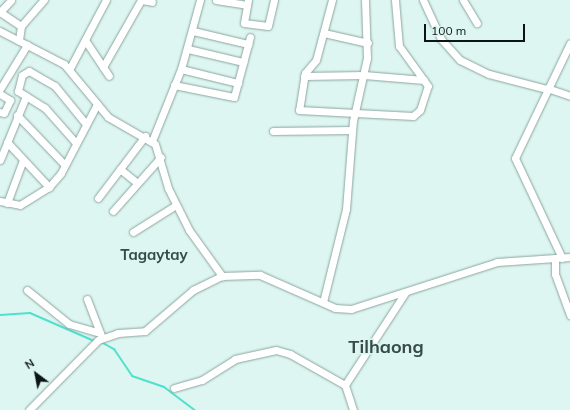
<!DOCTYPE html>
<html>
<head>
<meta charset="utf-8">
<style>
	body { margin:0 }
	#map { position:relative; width:570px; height:410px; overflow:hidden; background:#ddf6f1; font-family:Mulish,sans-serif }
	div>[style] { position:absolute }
	.stream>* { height:2px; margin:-1px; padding:0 1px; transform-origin:1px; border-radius:1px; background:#4fe1cd }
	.roads { filter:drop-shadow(0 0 1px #8da49f) drop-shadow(0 0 1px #8da49f) }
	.street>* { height:7px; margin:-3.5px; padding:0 3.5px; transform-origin:3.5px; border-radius:3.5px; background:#fff }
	span { translate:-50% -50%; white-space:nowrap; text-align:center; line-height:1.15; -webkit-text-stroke:3px #ddf6f1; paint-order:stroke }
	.neighbourhood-label { font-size:15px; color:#374c48; font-weight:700 }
	.district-label { font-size:18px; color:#374c48; font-weight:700 }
	.north { position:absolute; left:16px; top:354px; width:40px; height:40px; -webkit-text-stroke:3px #ddf6f1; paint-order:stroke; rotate:328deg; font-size:11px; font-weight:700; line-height:16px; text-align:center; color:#0d1514 }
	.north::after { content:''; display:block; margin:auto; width:14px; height:18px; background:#0d1514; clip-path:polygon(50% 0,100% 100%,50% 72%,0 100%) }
	.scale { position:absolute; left:424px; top:24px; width:101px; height:18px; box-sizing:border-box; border:2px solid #0d1514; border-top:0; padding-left:5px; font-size:12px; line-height:14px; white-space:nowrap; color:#0d1514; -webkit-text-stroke:3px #ddf6f1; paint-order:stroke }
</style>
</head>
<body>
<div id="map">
	<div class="stream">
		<div style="left:0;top:315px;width:30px;rotate:-4deg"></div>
		<div style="left:30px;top:313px;width:70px;rotate:23.6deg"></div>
		<div style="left:103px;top:343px;width:13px;rotate:29deg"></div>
		<div style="left:114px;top:349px;width:32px;rotate:56deg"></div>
		<div style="left:132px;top:376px;width:34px;rotate:19deg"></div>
		<div style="left:164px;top:387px;width:39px;rotate:37deg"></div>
	</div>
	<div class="roads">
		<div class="street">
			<div style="left:142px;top:0;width:10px;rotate:11deg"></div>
			<div style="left:216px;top:0;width:31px;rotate:9deg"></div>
			<div style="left:248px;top:0;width:23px;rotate:100deg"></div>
			<div style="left:244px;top:23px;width:24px;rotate:7deg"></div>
			<div style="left:268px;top:26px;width:27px;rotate:-77deg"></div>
			<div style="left:332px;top:0;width:62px;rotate:104.9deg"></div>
			<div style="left:316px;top:60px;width:17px;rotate:130deg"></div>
			<div style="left:305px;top:73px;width:37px;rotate:99deg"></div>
			<div style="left:299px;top:110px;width:114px;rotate:3deg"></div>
			<div style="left:413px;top:116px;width:9px;rotate:-41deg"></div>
			<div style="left:420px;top:110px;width:25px;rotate:-72deg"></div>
			<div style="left:428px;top:86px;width:49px;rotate:-125.9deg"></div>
			<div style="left:399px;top:46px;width:46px;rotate:-95deg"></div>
			<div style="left:423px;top:0;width:43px;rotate:65.2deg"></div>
			<div style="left:441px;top:39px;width:28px;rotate:48deg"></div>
			<div style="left:460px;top:60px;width:32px;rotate:26deg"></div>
			<div style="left:489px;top:74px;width:59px;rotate:14.7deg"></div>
			<div style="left:463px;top:0;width:27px;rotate:59deg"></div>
			<div style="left:0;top:12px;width:25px;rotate:34deg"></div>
			<div style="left:21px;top:26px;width:15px;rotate:98deg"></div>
			<div style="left:0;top:12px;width:16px;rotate:-47deg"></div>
			<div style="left:21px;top:26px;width:35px;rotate:-49deg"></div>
			<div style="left:0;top:31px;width:72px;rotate:27.3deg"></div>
			<div style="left:64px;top:64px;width:69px;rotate:50.3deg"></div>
			<div style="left:108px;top:117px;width:54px;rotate:29.9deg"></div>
			<div style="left:155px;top:144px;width:46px;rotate:73.5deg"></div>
			<div style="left:168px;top:188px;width:47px;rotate:63.4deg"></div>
			<div style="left:189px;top:230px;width:57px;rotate:54.3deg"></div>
			<div style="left:193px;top:31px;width:57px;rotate:13.3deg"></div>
			<div style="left:324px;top:33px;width:45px;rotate:12.8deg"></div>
			<div style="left:85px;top:40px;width:43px;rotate:56.3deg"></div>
			<div style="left:188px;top:49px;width:57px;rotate:13.3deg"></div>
			<div style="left:103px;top:67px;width:77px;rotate:-60.4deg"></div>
			<div style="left:70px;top:68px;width:77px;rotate:-62.1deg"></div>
			<div style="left:181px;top:69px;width:59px;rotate:13.8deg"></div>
			<div style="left:304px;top:76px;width:60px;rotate:-1deg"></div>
			<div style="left:364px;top:75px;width:60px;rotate:4.8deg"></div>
			<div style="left:174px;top:85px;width:61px;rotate:11.3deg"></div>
			<div style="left:234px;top:97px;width:62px;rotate:-75.1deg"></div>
			<div style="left:547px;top:88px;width:24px;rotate:19deg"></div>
			<div style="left:0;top:89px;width:52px;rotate:-58.5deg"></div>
			<div style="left:0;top:94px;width:12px;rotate:31deg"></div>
			<div style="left:10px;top:100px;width:14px;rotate:115deg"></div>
			<div style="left:4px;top:113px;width:4px;rotate:-166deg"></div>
			<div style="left:17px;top:115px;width:69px;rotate:46.2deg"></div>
			<div style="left:273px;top:131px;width:79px;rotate:-0.7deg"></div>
			<div style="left:152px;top:141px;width:78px;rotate:-68.1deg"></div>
			<div style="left:181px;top:69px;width:72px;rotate:-74.6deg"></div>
			<div style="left:7px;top:142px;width:62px;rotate:47deg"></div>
			<div style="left:76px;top:143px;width:47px;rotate:-131.5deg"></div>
			<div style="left:45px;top:108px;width:32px;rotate:-148deg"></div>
			<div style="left:18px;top:91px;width:16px;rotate:-76deg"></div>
			<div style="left:22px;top:75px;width:8px;rotate:-30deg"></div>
			<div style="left:29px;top:71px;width:30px;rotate:30deg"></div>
			<div style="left:55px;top:86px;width:49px;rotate:50.8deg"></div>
			<div style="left:0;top:160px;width:69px;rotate:-67.9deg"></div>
			<div style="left:120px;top:169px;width:21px;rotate:39deg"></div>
			<div style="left:98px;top:198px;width:78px;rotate:-52.8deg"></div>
			<div style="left:0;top:201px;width:20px;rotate:11deg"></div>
			<div style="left:20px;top:205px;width:34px;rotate:-32deg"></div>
			<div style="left:49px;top:187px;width:18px;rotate:-49deg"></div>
			<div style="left:61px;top:173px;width:78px;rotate:-62.4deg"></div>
			<div style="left:7px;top:203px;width:46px;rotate:-69.6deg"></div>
			<div style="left:113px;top:211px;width:72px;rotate:-48.4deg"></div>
			<div style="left:133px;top:232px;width:51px;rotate:-32.1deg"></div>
			<div style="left:562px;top:258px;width:110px;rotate:-115.2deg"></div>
			<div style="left:515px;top:158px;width:127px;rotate:-64.4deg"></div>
			<div style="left:555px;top:260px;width:14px;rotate:90deg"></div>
			<div style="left:555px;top:274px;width:44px;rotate:69.9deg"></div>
			<div style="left:27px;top:290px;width:54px;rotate:39deg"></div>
			<div style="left:69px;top:324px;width:32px;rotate:16deg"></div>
			<div style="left:87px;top:299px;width:40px;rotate:69deg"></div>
			<div style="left:323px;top:302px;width:96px;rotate:-76.1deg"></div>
			<div style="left:346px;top:209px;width:88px;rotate:-85.5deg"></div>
			<div style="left:353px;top:121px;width:65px;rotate:-77.5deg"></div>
			<div style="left:367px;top:58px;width:58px;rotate:-92deg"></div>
			<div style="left:345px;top:385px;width:110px;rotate:-56.9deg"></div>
			<div style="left:174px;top:388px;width:29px;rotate:-16deg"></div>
			<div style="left:202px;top:380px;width:39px;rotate:-32deg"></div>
			<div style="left:235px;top:359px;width:42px;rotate:-12.4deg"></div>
			<div style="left:276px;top:350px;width:15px;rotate:16deg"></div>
			<div style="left:290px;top:354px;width:63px;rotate:29.4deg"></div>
			<div style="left:345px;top:385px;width:26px;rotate:72deg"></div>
			<div style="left:29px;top:410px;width:98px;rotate:-45.4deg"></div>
			<div style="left:98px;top:340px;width:21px;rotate:-19deg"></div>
			<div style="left:118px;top:333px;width:27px;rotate:-4deg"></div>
			<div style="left:145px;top:331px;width:63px;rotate:-40.5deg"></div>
			<div style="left:193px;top:290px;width:32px;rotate:-26deg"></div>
			<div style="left:222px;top:276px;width:38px;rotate:-2deg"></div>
			<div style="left:260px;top:275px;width:82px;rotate:23.7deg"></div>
			<div style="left:335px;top:308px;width:16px;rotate:4deg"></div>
			<div style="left:351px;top:309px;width:153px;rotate:-17.8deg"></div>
			<div style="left:497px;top:262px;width:73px;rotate:-3.9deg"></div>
		</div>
	</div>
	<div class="neighbourhood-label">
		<span style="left:154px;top:255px">Tagaytay</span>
	</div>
	<div class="district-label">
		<span style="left:386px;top:347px">Tilhaong</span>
	</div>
	<div class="north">N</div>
	<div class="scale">100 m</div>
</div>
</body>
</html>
